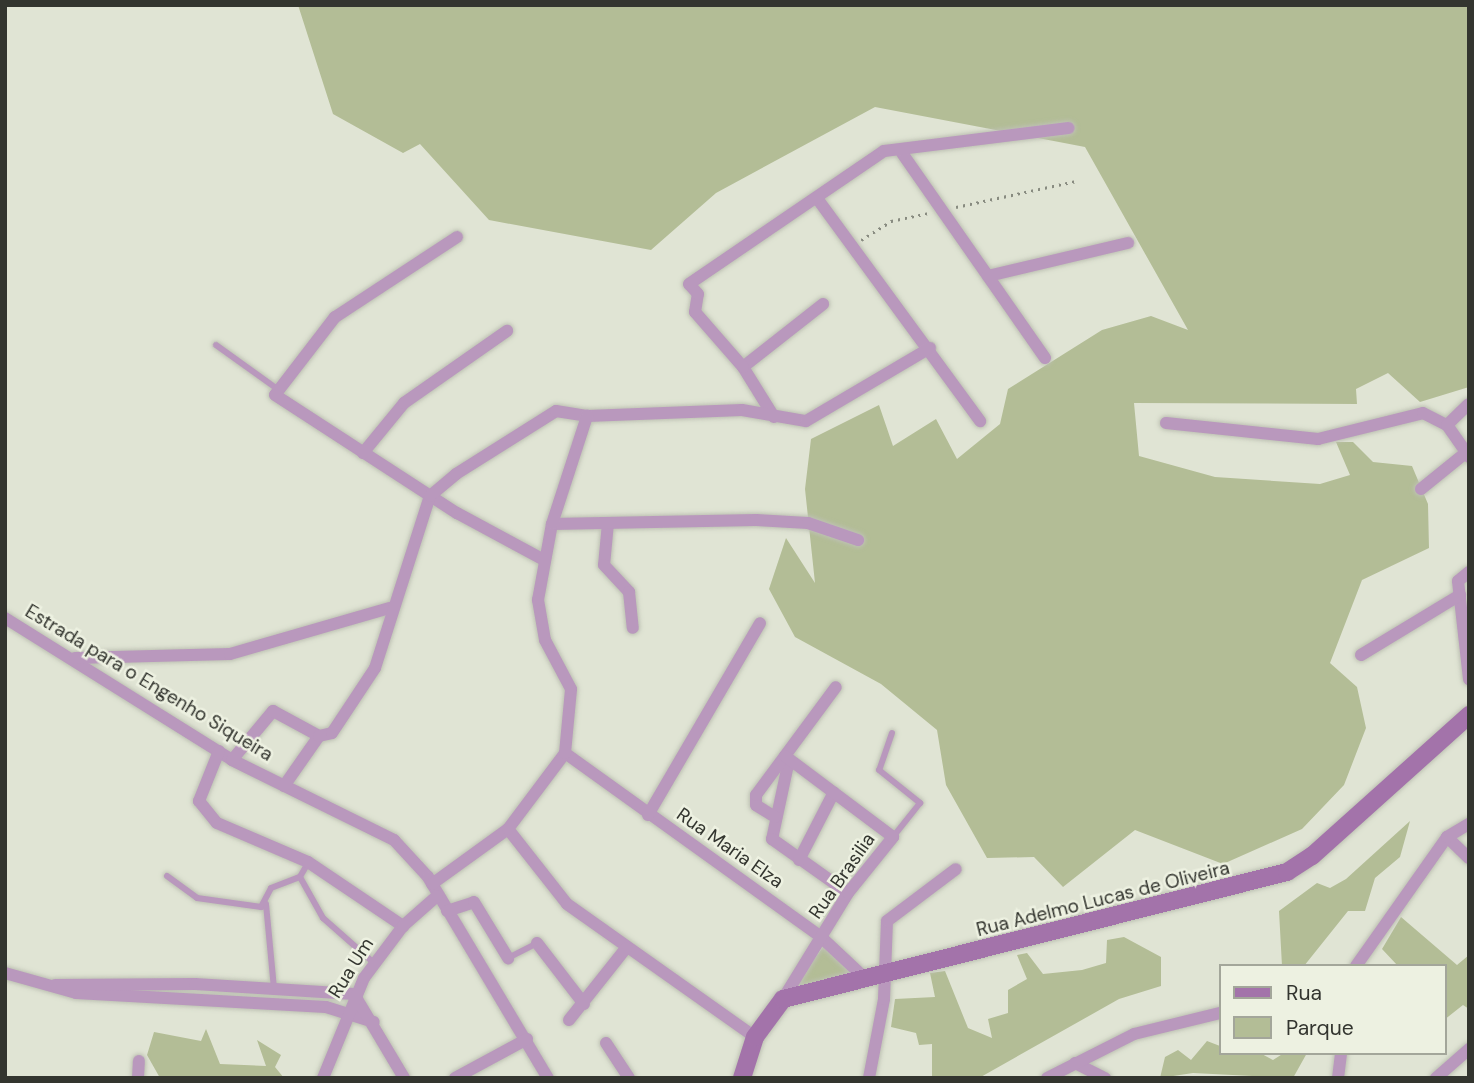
<!DOCTYPE html>
<html>
<head>
<meta charset="utf-8">
<style>
	body { margin:0 }
	#map { position:relative; width:1474px; height:1083px; overflow:hidden; background:#e0e4d4; font-family:"DM Sans",sans-serif }
	div>[style] { position:absolute }
	.green>* { inset:0; background:#b3bd96 }
	.path>* { height:2.5px; margin-top:-1.25px; transform-origin:0; background:repeating-linear-gradient(90deg,#888b80 0 2px,transparent 0 7px) }
	.roads { filter:drop-shadow(0 0 2px #bdc1b3) drop-shadow(0 0 2px #bdc1b3) }
	.lane>* { height:6px; margin:-3px; padding:0 3px; transform-origin:3px; border-radius:3px; background:#b998bd }
	.street>* { height:12px; margin:-6px; padding:0 6px; transform-origin:6px; border-radius:6px; background:#b998bd }
	.secondary>* { height:18px; margin:-9px; padding:0 9px; transform-origin:9px; border-radius:9px; background:#a373aa }
	span { translate:-50% -50%; white-space:nowrap; text-align:center; line-height:1.15; -webkit-text-stroke:5px #edf1e1; paint-order:stroke }
	.street-label { font-size:19px; color:#33352f }
	.frame { position:absolute; inset:0; border:7px solid #33352f; pointer-events:none }
	.legend { position:absolute; left:1219px; top:964px; width:228px; height:91px; box-sizing:border-box; background:#edf1e1; border:2px solid #a3a69a; margin:0; padding:9px 12px; list-style:none; font-size:21px; color:#33352f }
	.legend li { display:flex; align-items:center; gap:14px; height:35px }
	.legend b { width:35px; border:2px solid #a3a69a }
</style>
</head>
<body>
<div id="map">
	<div class="green">
		<div style="clip-path:polygon(298px 5px,1469px 5px,1469px 387px,1420px 402px,1388px 373px,1356px 389px,1357px 404px,1134px 403px,1139px 456px,1215px 477px,1320px 484px,1350px 475px,1336px 442px,1353px 442px,1373px 462px,1412px 466px,1428px 504px,1429px 548px,1362px 580px,1330px 663px,1357px 687px,1366px 728px,1344px 785px,1302px 829px,1223px 864px,1135px 830px,1063px 887px,1034px 857px,987px 858px,946px 785px,937px 730px,881px 684px,795px 637px,769px 589px,786px 538px,815px 583px,805px 489px,811px 439px,879px 405px,893px 446px,936px 419px,957px 459px,1000px 424px,1008px 389px,1102px 330px,1151px 316px,1188px 330px,1085px 147px,875px 107px,716px 193px,651px 250px,489px 220px,420px 144px,403px 153px,333px 114px)"></div>
		<div style="clip-path:polygon(1410px 821px,1400px 857px,1375px 878px,1365px 911px,1348px 911px,1304px 966px,1282px 966px,1279px 911px,1317px 883px,1330px 888px,1346px 879px)"></div>
		<div style="clip-path:polygon(1401px 917px,1457px 965px,1469px 955px,1469px 1009px,1463px 1005px,1444px 1020px,1444px 966px,1398px 966px,1382px 949px)"></div>
		<div style="clip-path:polygon(1124px 937px,1161px 957px,1161px 986px,1119px 999px,979px 1078px,932px 1078px,932px 1044px,919px 1045px,916px 1033px,891px 1027px,895px 999px,935px 997px,930px 973px,945px 971px,968px 1028px,992px 1038px,988px 1019px,1008px 1013px,1008px 990px,1027px 979px,1017px 955px,1027px 953px,1043px 974px,1082px 970px,1106px 963px,1107px 940px)"></div>
		<div style="clip-path:polygon(826px 943px,865px 979px,787px 997px)"></div>
		<div style="clip-path:polygon(206px 1029px,220px 1064px,266px 1066px,257px 1040px,281px 1055px,275px 1067px,284px 1078px,160px 1078px,147px 1055px,154px 1032px,201px 1041px)"></div>
		<div style="clip-path:polygon(1207px 1041px,1220px 1046px,1220px 1053px,1260px 1053px,1273px 1060px,1284px 1053px,1307px 1053px,1293px 1078px,1193px 1073px,1160px 1078px,1165px 1057px,1178px 1050px,1191px 1060px)"></div>
	</div>
	<div class="path">
		<div style="left:956px;top:207px;width:123px;rotate:-12.2deg"></div>
		<div style="left:861px;top:240px;width:36px;rotate:-32deg"></div>
		<div style="left:891px;top:221px;width:39px;rotate:-12deg"></div>
	</div>
	<div class="roads">
		<div class="lane">
			<div style="left:216px;top:345px;width:74px;rotate:35.6deg"></div>
			<div style="left:892px;top:733px;width:39px;rotate:109deg"></div>
			<div style="left:879px;top:770px;width:53px;rotate:38.8deg"></div>
			<div style="left:920px;top:803px;width:43px;rotate:128.5deg"></div>
			<div style="left:308px;top:863px;width:16px;rotate:120deg"></div>
			<div style="left:300px;top:877px;width:47px;rotate:60.7deg"></div>
			<div style="left:323px;top:918px;width:68px;rotate:41.4deg"></div>
			<div style="left:167px;top:876px;width:37px;rotate:36deg"></div>
			<div style="left:197px;top:898px;width:65px;rotate:8deg"></div>
			<div style="left:261px;top:907px;width:21px;rotate:-62deg"></div>
			<div style="left:271px;top:888px;width:31px;rotate:-21deg"></div>
			<div style="left:266px;top:904px;width:84px;rotate:84.6deg"></div>
			<div style="left:508px;top:958px;width:33px;rotate:-27deg"></div>
		</div>
		<div class="street">
			<div style="left:902px;top:153px;width:250px;rotate:55.1deg"></div>
			<div style="left:819px;top:201px;width:273px;rotate:53.8deg"></div>
			<div style="left:457px;top:237px;width:146px;rotate:146.7deg"></div>
			<div style="left:335px;top:317px;width:98px;rotate:127.6deg"></div>
			<div style="left:275px;top:395px;width:217px;rotate:33deg"></div>
			<div style="left:457px;top:513px;width:99px;rotate:28.4deg"></div>
			<div style="left:988px;top:276px;width:144px;rotate:-13.3deg"></div>
			<div style="left:743px;top:367px;width:102px;rotate:-38.2deg"></div>
			<div style="left:774px;top:417px;width:59px;rotate:-121.8deg"></div>
			<div style="left:743px;top:367px;width:73px;rotate:-131.1deg"></div>
			<div style="left:695px;top:312px;width:18px;rotate:-81deg"></div>
			<div style="left:698px;top:294px;width:13px;rotate:-132deg"></div>
			<div style="left:689px;top:284px;width:236px;rotate:-34.3deg"></div>
			<div style="left:884px;top:151px;width:186px;rotate:-7.1deg"></div>
			<div style="left:1166px;top:423px;width:153px;rotate:6deg"></div>
			<div style="left:1318px;top:439px;width:108px;rotate:-13.9deg"></div>
			<div style="left:1423px;top:413px;width:27px;rotate:27deg"></div>
			<div style="left:1447px;top:425px;width:39px;rotate:55deg"></div>
			<div style="left:1447px;top:425px;width:30px;rotate:-44deg"></div>
			<div style="left:363px;top:453px;width:65px;rotate:-50.6deg"></div>
			<div style="left:404px;top:403px;width:126px;rotate:-35deg"></div>
			<div style="left:1421px;top:489px;width:60px;rotate:-39deg"></div>
			<div style="left:608px;top:523px;width:42px;rotate:95.4deg"></div>
			<div style="left:604px;top:565px;width:37px;rotate:47deg"></div>
			<div style="left:629px;top:592px;width:36px;rotate:84deg"></div>
			<div style="left:552px;top:524px;width:204px;rotate:-1.1deg"></div>
			<div style="left:756px;top:520px;width:52px;rotate:3.3deg"></div>
			<div style="left:808px;top:523px;width:53px;rotate:18.8deg"></div>
			<div style="left:1469px;top:572px;width:14px;rotate:141deg"></div>
			<div style="left:1458px;top:581px;width:99px;rotate:83.6deg"></div>
			<div style="left:5px;top:618px;width:268px;rotate:32deg"></div>
			<div style="left:232px;top:760px;width:181px;rotate:26.3deg"></div>
			<div style="left:394px;top:840px;width:50px;rotate:47.4deg"></div>
			<div style="left:428px;top:877px;width:234px;rotate:59.2deg"></div>
			<div style="left:1361px;top:655px;width:116px;rotate:-31.2deg"></div>
			<div style="left:75px;top:658px;width:155px;rotate:-1.5deg"></div>
			<div style="left:230px;top:654px;width:166px;rotate:-16.1deg"></div>
			<div style="left:219px;top:751px;width:54px;rotate:111.8deg"></div>
			<div style="left:199px;top:801px;width:28px;rotate:51deg"></div>
			<div style="left:217px;top:823px;width:99px;rotate:23.2deg"></div>
			<div style="left:308px;top:862px;width:115px;rotate:34deg"></div>
			<div style="left:565px;top:753px;width:317px;rotate:35.7deg"></div>
			<div style="left:822px;top:938px;width:62px;rotate:43deg"></div>
			<div style="left:232px;top:760px;width:64px;rotate:-50.1deg"></div>
			<div style="left:273px;top:711px;width:52px;rotate:28.5deg"></div>
			<div style="left:789px;top:760px;width:81px;rotate:102.1deg"></div>
			<div style="left:772px;top:839px;width:93px;rotate:35.4deg"></div>
			<div style="left:284px;top:786px;width:61px;rotate:-55deg"></div>
			<div style="left:319px;top:736px;width:13px;rotate:-13deg"></div>
			<div style="left:332px;top:733px;width:78px;rotate:-56.5deg"></div>
			<div style="left:375px;top:668px;width:181px;rotate:-72.3deg"></div>
			<div style="left:430px;top:496px;width:34px;rotate:-40deg"></div>
			<div style="left:456px;top:474px;width:118px;rotate:-32.2deg"></div>
			<div style="left:556px;top:411px;width:31px;rotate:9deg"></div>
			<div style="left:587px;top:416px;width:155px;rotate:-2.2deg"></div>
			<div style="left:742px;top:410px;width:65px;rotate:9.8deg"></div>
			<div style="left:806px;top:421px;width:144px;rotate:-30.5deg"></div>
			<div style="left:648px;top:815px;width:222px;rotate:-59.7deg"></div>
			<div style="left:775px;top:817px;width:22px;rotate:-148deg"></div>
			<div style="left:756px;top:805px;width:10px;rotate:-90deg"></div>
			<div style="left:756px;top:795px;width:134px;rotate:-53.5deg"></div>
			<div style="left:508px;top:829px;width:95px;rotate:51.8deg"></div>
			<div style="left:567px;top:904px;width:230px;rotate:35.3deg"></div>
			<div style="left:1447px;top:837px;width:30px;rotate:44deg"></div>
			<div style="left:799px;top:860px;width:76px;rotate:-62.8deg"></div>
			<div style="left:432px;top:884px;width:94px;rotate:-35.9deg"></div>
			<div style="left:508px;top:829px;width:95px;rotate:-53.1deg"></div>
			<div style="left:565px;top:753px;width:64px;rotate:-84.6deg"></div>
			<div style="left:571px;top:689px;width:55px;rotate:-118deg"></div>
			<div style="left:545px;top:640px;width:41px;rotate:-99.9deg"></div>
			<div style="left:538px;top:600px;width:77px;rotate:-79.6deg"></div>
			<div style="left:552px;top:524px;width:114px;rotate:-72deg"></div>
			<div style="left:447px;top:911px;width:28px;rotate:-18deg"></div>
			<div style="left:474px;top:902px;width:66px;rotate:58.7deg"></div>
			<div style="left:537px;top:943px;width:77px;rotate:52.4deg"></div>
			<div style="left:1356px;top:966px;width:158px;rotate:-54.8deg"></div>
			<div style="left:1447px;top:837px;width:26px;rotate:-31deg"></div>
			<div style="left:5px;top:973px;width:74px;rotate:15.7deg"></div>
			<div style="left:76px;top:993px;width:250px;rotate:3.2deg"></div>
			<div style="left:326px;top:1007px;width:50px;rotate:17.4deg"></div>
			<div style="left:55px;top:985px;width:140px;rotate:-0.4deg"></div>
			<div style="left:195px;top:984px;width:159px;rotate:3.6deg"></div>
			<div style="left:354px;top:994px;width:98px;rotate:59.2deg"></div>
			<div style="left:783px;top:999px;width:124px;rotate:-58.5deg"></div>
			<div style="left:848px;top:893px;width:72px;rotate:-51.2deg"></div>
			<div style="left:893px;top:837px;width:135px;rotate:-143.1deg"></div>
			<div style="left:569px;top:1020px;width:92px;rotate:-51.6deg"></div>
			<div style="left:606px;top:1043px;width:42px;rotate:56.7deg"></div>
			<div style="left:1075px;top:1063px;width:34px;rotate:27deg"></div>
			<div style="left:138px;top:1078px;width:17px;rotate:-87deg"></div>
			<div style="left:323px;top:1078px;width:108px;rotate:-67.7deg"></div>
			<div style="left:364px;top:978px;width:65px;rotate:-53.1deg"></div>
			<div style="left:403px;top:926px;width:45px;rotate:-41.4deg"></div>
			<div style="left:455px;top:1078px;width:82px;rotate:-28.4deg"></div>
			<div style="left:869px;top:1078px;width:80px;rotate:-79.2deg"></div>
			<div style="left:884px;top:999px;width:78px;rotate:-87.8deg"></div>
			<div style="left:887px;top:921px;width:86px;rotate:-37deg"></div>
			<div style="left:1047px;top:1078px;width:97px;rotate:-26.8deg"></div>
			<div style="left:1134px;top:1034px;width:89px;rotate:-13.7deg"></div>
			<div style="left:1338px;top:1078px;width:25px;rotate:-83deg"></div>
			<div style="left:1436px;top:1078px;width:44px;rotate:-41.3deg"></div>
		</div>
		<div class="secondary">
			<div style="left:742px;top:1078px;width:43px;rotate:-72.4deg"></div>
			<div style="left:755px;top:1037px;width:47px;rotate:-53.6deg"></div>
			<div style="left:783px;top:999px;width:520px;rotate:-14.14deg"></div>
			<div style="left:1287px;top:872px;width:30px;rotate:-33deg"></div>
			<div style="left:1312px;top:856px;width:211px;rotate:-41.9deg"></div>
		</div>
	</div>
	<div class="street-label">
		<span style="left:149px;top:683px;rotate:31deg">Estrada para o Engenho Siqueira</span>
		<span style="left:730px;top:848px;rotate:35deg">Rua Maria Elza</span>
		<span style="left:842px;top:876px;rotate:-55deg">Rua Brasilia</span>
		<span style="left:1103px;top:899px;rotate:-14deg">Rua Adelmo Lucas de Oliveira</span>
		<span style="left:351px;top:968px;rotate:-58deg">Rua Um</span>
	</div>
	<div class="frame"></div>
	<ul class="legend">
	<li><b style="height:9px;background:#a373aa"></b>Rua</li>
	<li><b style="height:19px;background:#b3bd96"></b>Parque</li>
	</ul>
</div>
</body>
</html>
